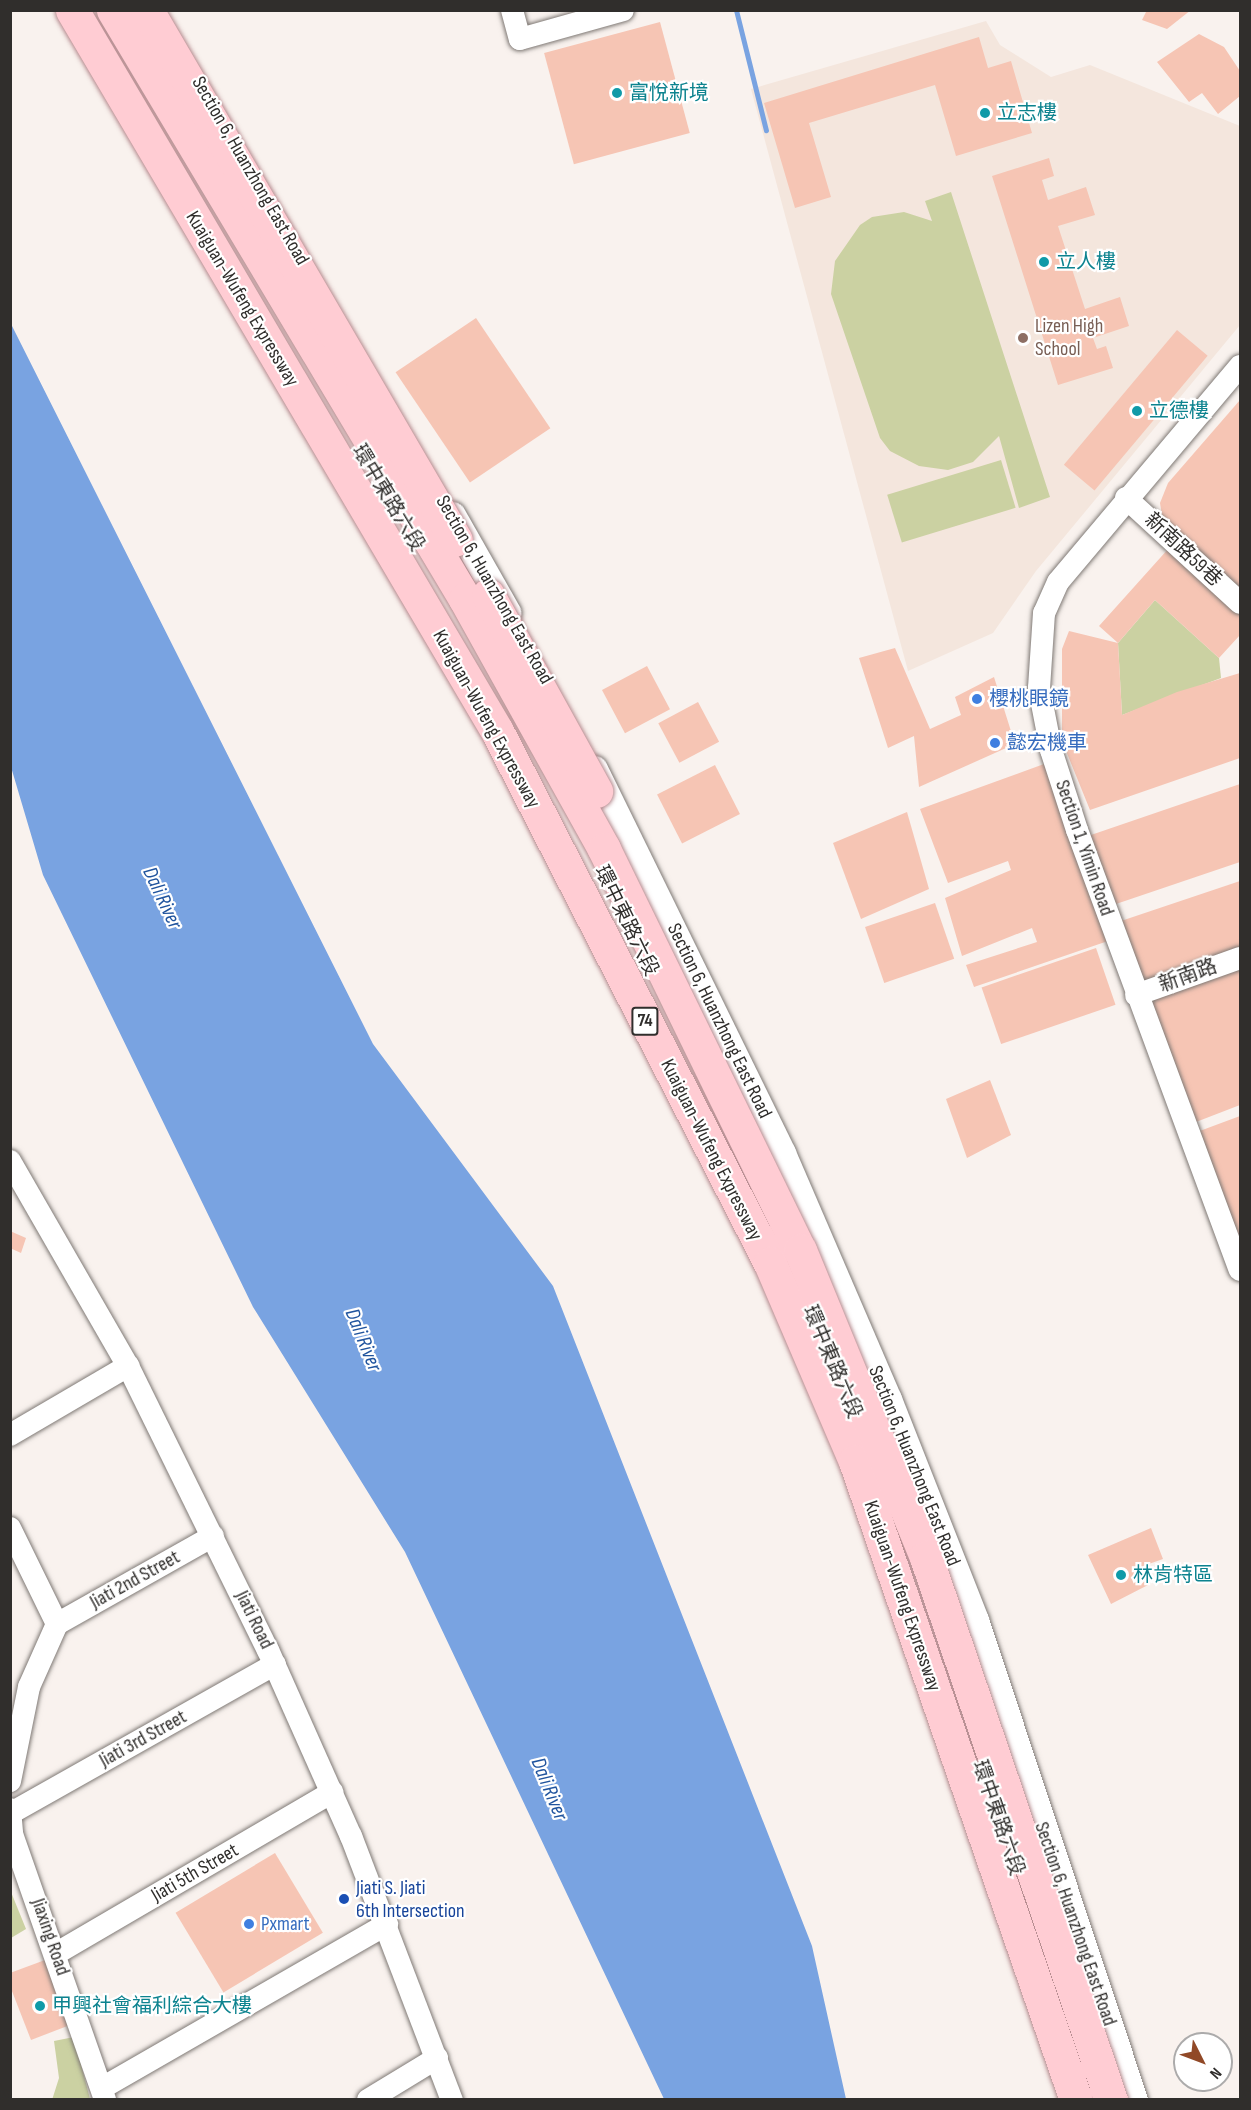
<!DOCTYPE html>
<html>
<head>
<meta charset="utf-8">
<style>
	body { margin:0 }
	#map { position:relative; width:1251px; height:2110px; overflow:hidden; background:#f9f2ee; font-family:"Sofia Sans Condensed","Noto Sans TC",sans-serif }
	div>[style] { position:absolute }
	.built>* { inset:0; background:#f4e6dd }
	.green>* { inset:0; background:#cbd1a2; transform-origin:0 0 }
	.water>* { inset:0; background:#79a3e1 }
	.stream>* { height:5px; margin:-2.5px; padding:0 2.5px; transform-origin:2.5px; border-radius:2.5px; background:#79a3e1 }
	.building>* { inset:0; background:#f6c5b4; transform-origin:0 0 }
	.roads { filter:drop-shadow(0 0 2px #7f7975) drop-shadow(0 0 2px #7f7975) }
	.minor>* { height:22px; margin:-11px; padding:0 11px; transform-origin:11px; border-radius:11px; background:#fff }
	.tertiary>* { height:27px; margin:-13.5px; padding:0 13.5px; transform-origin:13.5px; border-radius:13.5px; background:#fff }
	.bridges { filter:drop-shadow(0 0 2px #b78d91) drop-shadow(0 0 2px #b78d91) }
	.trunk-bridge>* { height:33px; margin:-16.5px; padding:0 16.5px; transform-origin:16.5px; border-radius:16.5px; background:#ffccd3 }
	.dots>* { width:16px; height:16px; translate:-50% -50%; box-sizing:border-box; border:3px solid #fff; border-radius:50% }
	span { translate:-50% -50%; white-space:nowrap; text-align:center; line-height:1.15; -webkit-text-stroke:4.5px #fff; paint-order:stroke }
	.shield-label span { padding:2px 4px; background:#fff; border:2px solid; border-radius:4px; -webkit-text-stroke-width:0 }
	.shield-label { font-size:18px; color:#302e2c; font-weight:700 }
	.culture-label { font-size:20px; color:#0d838f }
	.left { translate:0 -50%; text-align:left }
	.street-label { font-size:20px; color:#302e2c }
	.education-label { font-size:20px; color:#785e54 }
	.shop-label { font-size:20px; color:#366cbe }
	.transit-label { font-size:20px; color:#164399 }
	.water-label { font-size:21px; color:#20549e; font-style:italic }
	.frame { position:absolute; inset:0; border:12px solid #302e2c; pointer-events:none }
	.north { position:absolute; left:1173px; top:2032px; width:60px; height:60px; box-sizing:border-box; background:#fff; border:2px solid #acabab; border-radius:50%; rotate:132deg; font-size:16px; font-weight:700; line-height:24px; text-align:center; color:#302e2c }
	.north::after { content:''; display:block; margin:auto; width:21px; height:27px; background:#914927; clip-path:polygon(50% 0,100% 100%,50% 72%,0 100%) }
</style>
</head>
<body>
<div id="map">
	<div class="built">
		<div style="clip-path:polygon(986px 21px,1000px 45px,1051px 77px,1090px 65px,1240px 126px,1240px 325px,1036px 571px,993px 633px,908px 671px,751px 89px)"></div>
	</div>
	<div class="green">
		<div style="clip-path:polygon(951px 192px,1050px 497px,1019px 508px,999px 436px,973px 462px,948px 470px,919px 466px,890px 451px,880px 438px,831px 294px,835px 261px,860px 225px,872px 217px,904px 212px,932px 221px,925px 201px)"></div>
		<div style="left:1001px;top:460px;width:50px;height:119px;rotate:73deg"></div>
		<div style="clip-path:polygon(1155px 600px,1219px 658px,1221px 678px,1122px 715px,1118px 643px)"></div>
		<div style="clip-path:polygon(11px 1892px,26px 1929px,11px 1938px,10px 1938px)"></div>
		<div style="clip-path:polygon(74px 2037px,90px 2099px,52px 2100px,59px 2078px,54px 2041px)"></div>
	</div>
	<div class="water">
		<div style="clip-path:polygon(10px 322px,373px 1044px,553px 1286px,812px 1946px,846px 2099px,664px 2099px,405px 1552px,253px 1307px,43px 875px,11px 767px)"></div>
	</div>
	<div class="stream">
		<div style="left:736px;top:10px;width:124px;rotate:76deg"></div>
	</div>
	<div class="building">
		<div style="clip-path:polygon(1147px 10px,1191px 10px,1167px 29px,1142px 20px)"></div>
		<div style="left:660px;top:22px;width:115px;height:120px;rotate:75deg"></div>
		<div style="clip-path:polygon(1199px 34px,1224px 47px,1240px 71px,1240px 96px,1218px 114px,1202px 93px,1189px 102px,1157px 62px)"></div>
		<div style="clip-path:polygon(979px 37px,988px 68px,1011px 61px,1032px 133px,956px 156px,935px 85px,809px 123px,831px 197px,795px 208px,764px 103px)"></div>
		<div style="clip-path:polygon(1049px 158px,1054px 176px,1042px 180px,1048px 200px,1086px 187px,1095px 215px,1058px 226px,1085px 309px,1120px 297px,1129px 326px,1093px 338px,1097px 349px,1106px 346px,1113px 368px,1058px 385px,992px 176px)"></div>
		<div style="left:476px;top:318px;width:133px;height:97px;rotate:56deg"></div>
		<div style="left:1177px;top:330px;width:40px;height:176px;rotate:40deg"></div>
		<div style="clip-path:polygon(1240px 400px,1240px 591px,1163px 521px,1160px 503px,1168px 483px)"></div>
		<div style="clip-path:polygon(1169px 548px,1240px 613px,1240px 635px,1219px 658px,1155px 600px,1118px 643px,1122px 715px,1177px 692px,1240px 673px,1240px 758px,1090px 810px,1062px 741px,1062px 649px,1069px 631px,1118px 643px,1099px 626px)"></div>
		<div style="clip-path:polygon(895px 648px,930px 729px,961px 715px,955px 697px,994px 677px,1015px 744px,919px 787px,914px 736px,888px 748px,859px 658px)"></div>
		<div style="left:647px;top:666px;width:49px;height:51px;rotate:62deg"></div>
		<div style="left:698px;top:702px;width:45px;height:45px;rotate:62deg"></div>
		<div style="clip-path:polygon(1044px 764px,1108px 941px,974px 987px,966px 965px,1037px 942px,1032px 928px,962px 956px,945px 898px,1011px 870px,1008px 861px,948px 883px,920px 809px)"></div>
		<div style="left:715px;top:765px;width:55px;height:65px;rotate:63deg"></div>
		<div style="clip-path:polygon(1240px 784px,1240px 862px,1116px 904px,1088px 836px)"></div>
		<div style="clip-path:polygon(907px 812px,929px 889px,861px 919px,833px 843px)"></div>
		<div style="clip-path:polygon(1240px 881px,1240px 950px,1143px 987px,1118px 922px)"></div>
		<div style="left:935px;top:903px;width:59px;height:74px;rotate:71deg"></div>
		<div style="left:1096px;top:948px;width:60px;height:121px;rotate:71deg"></div>
		<div style="clip-path:polygon(1240px 961px,1240px 1105px,1196px 1122px,1147px 995px)"></div>
		<div style="clip-path:polygon(990px 1080px,1011px 1135px,967px 1158px,946px 1099px)"></div>
		<div style="clip-path:polygon(1240px 1116px,1240px 1245px,1197px 1132px)"></div>
		<div style="clip-path:polygon(10px 1231px,26px 1238px,21px 1253px,10px 1248px)"></div>
		<div style="clip-path:polygon(1151px 1528px,1163px 1559px,1143px 1566px,1148px 1585px,1111px 1604px,1088px 1555px)"></div>
		<div style="left:275px;top:1853px;width:93px;height:116px;rotate:59deg"></div>
		<div style="clip-path:polygon(45px 1960px,70px 2025px,31px 2040px,10px 1986px,10px 1973px)"></div>
	</div>
	<div class="roads">
		<div class="minor">
			<div style="left:512px;top:10px;width:30px;rotate:75deg"></div>
			<div style="left:520px;top:39px;width:107px;rotate:-15.7deg"></div>
			<div style="left:1240px;top:366px;width:282px;rotate:130.1deg"></div>
			<div style="left:1058px;top:582px;width:34px;rotate:114deg"></div>
			<div style="left:1044px;top:613px;width:75px;rotate:93.8deg"></div>
			<div style="left:1039px;top:688px;width:63px;rotate:79deg"></div>
			<div style="left:1051px;top:750px;width:84px;rotate:72deg"></div>
			<div style="left:1077px;top:830px;width:469px;rotate:69.7deg"></div>
			<div style="left:1126px;top:498px;width:155px;rotate:42.6deg"></div>
			<div style="left:1136px;top:995px;width:110px;rotate:-19.6deg"></div>
			<div style="left:10px;top:1161px;width:237px;rotate:60.1deg"></div>
			<div style="left:128px;top:1366px;width:317px;rotate:63.8deg"></div>
			<div style="left:268px;top:1650px;width:204px;rotate:66deg"></div>
			<div style="left:351px;top:1836px;width:283px;rotate:69.1deg"></div>
			<div style="left:10px;top:1435px;width:137px;rotate:-30.3deg"></div>
			<div style="left:10px;top:1528px;width:107px;rotate:63.9deg"></div>
			<div style="left:57px;top:1624px;width:69px;rotate:114deg"></div>
			<div style="left:29px;top:1687px;width:96px;rotate:101.4deg"></div>
			<div style="left:57px;top:1624px;width:179px;rotate:-29.4deg"></div>
			<div style="left:10px;top:1809px;width:25px;rotate:85deg"></div>
			<div style="left:12px;top:1834px;width:282px;rotate:70.7deg"></div>
			<div style="left:11px;top:1813px;width:303px;rotate:-29.4deg"></div>
			<div style="left:57px;top:1953px;width:319px;rotate:-30.3deg"></div>
			<div style="left:102px;top:2088px;width:329px;rotate:-29.9deg"></div>
			<div style="left:368px;top:2100px;width:81px;rotate:-31.3deg"></div>
		</div>
		<div class="tertiary">
			<div style="left:452px;top:515px;width:112px;rotate:60.4deg"></div>
			<div style="left:594px;top:769px;width:428px;rotate:63.9deg"></div>
			<div style="left:782px;top:1153px;width:268px;rotate:66.7deg"></div>
			<div style="left:888px;top:1399px;width:238px;rotate:68.5deg"></div>
			<div style="left:975px;top:1620px;width:506px;rotate:71.67deg"></div>
			<div style="left:886px;top:1499px;width:321px;rotate:70.7deg"></div>
		</div>
	</div>
	<div class="bridges">
		<div class="trunk-bridge">
			<div style="left:72px;top:10px;width:837px;rotate:59.48deg"></div>
			<div style="left:497px;top:731px;width:598px;rotate:62.84deg"></div>
			<div style="left:770px;top:1263px;width:215px;rotate:66.8deg"></div>
			<div style="left:855px;top:1461px;width:676px;rotate:70.92deg"></div>
			<div style="left:113px;top:10px;width:686px;rotate:59.14deg"></div>
			<div style="left:465px;top:599px;width:286px;rotate:60.9deg"></div>
			<div style="left:604px;top:849px;width:446px;rotate:64deg"></div>
			<div style="left:800px;top:1250px;width:332px;rotate:67.7deg"></div>
			<div style="left:926px;top:1557px;width:574px;rotate:71.19deg"></div>
			<div style="left:147px;top:10px;width:613px;rotate:59.76deg"></div>
			<div style="left:488px;top:595px;width:224px;rotate:61.1deg"></div>
		</div>
	</div>
	<div class="dots">
		<div style="left:617px;top:93px;background:#0f9aa8"></div>
		<div style="left:985px;top:113px;background:#0f9aa8"></div>
		<div style="left:1044px;top:262px;background:#0f9aa8"></div>
		<div style="left:1023px;top:338px;background:#8d6e63"></div>
		<div style="left:1137px;top:411px;background:#0f9aa8"></div>
		<div style="left:977px;top:699px;background:#3f7fe0"></div>
		<div style="left:995px;top:743px;background:#3f7fe0"></div>
		<div style="left:1121px;top:1575px;background:#0f9aa8"></div>
		<div style="left:344px;top:1899px;background:#1a4fb4"></div>
		<div style="left:249px;top:1924px;background:#3f7fe0"></div>
		<div style="left:40px;top:2006px;background:#0f9aa8"></div>
	</div>
	<div class="shield-label">
		<span style="left:645px;top:1021px">74</span>
	</div>
	<div class="culture-label">
		<span class="left" style="left:629px;top:93px">富悅新境</span>
		<span class="left" style="left:997px;top:113px">立志樓</span>
		<span class="left" style="left:1056px;top:262px">立人樓</span>
		<span class="left" style="left:1149px;top:411px">立德樓</span>
		<span class="left" style="left:1133px;top:1575px">林肯特區</span>
		<span class="left" style="left:52px;top:2006px">甲興社會福利綜合大樓</span>
	</div>
	<div class="street-label">
		<span style="left:250px;top:171px;rotate:60deg">Section 6, Huanzhong East Road</span>
		<span style="left:242px;top:299px;rotate:59deg">Kuaiguan-Wufeng Expressway</span>
		<span style="left:388px;top:498px;rotate:59deg">環中東路六段</span>
		<span style="left:1183px;top:550px;rotate:43deg">新南路59巷</span>
		<span style="left:494px;top:590px;rotate:60deg">Section 6, Huanzhong East Road</span>
		<span style="left:486px;top:719px;rotate:61deg">Kuaiguan-Wufeng Expressway</span>
		<span style="left:1084px;top:848px;rotate:71deg">Section 1, Yimin Road</span>
		<span style="left:626px;top:921px;rotate:64deg">環中東路六段</span>
		<span style="left:1188px;top:976px;rotate:-20deg">新南路</span>
		<span style="left:719px;top:1021px;rotate:64deg">Section 6, Huanzhong East Road</span>
		<span style="left:711px;top:1150px;rotate:63deg">Kuaiguan-Wufeng Expressway</span>
		<span style="left:832px;top:1362px;rotate:67deg">環中東路六段</span>
		<span style="left:914px;top:1466px;rotate:68deg">Section 6, Huanzhong East Road</span>
		<span style="left:135px;top:1580px;rotate:-29deg">Jiati 2nd Street</span>
		<span style="left:902px;top:1596px;rotate:71deg">Kuaiguan-Wufeng Expressway</span>
		<span style="left:254px;top:1620px;rotate:64deg">Jiati Road</span>
		<span style="left:143px;top:1739px;rotate:-29deg">Jiati 3rd Street</span>
		<span style="left:998px;top:1818px;rotate:71deg">環中東路六段</span>
		<span style="left:195px;top:1873px;rotate:-30deg">Jiati 5th Street</span>
		<span style="left:1075px;top:1924px;rotate:71deg">Section 6, Huanzhong East Road</span>
		<span style="left:50px;top:1937px;rotate:71deg">Jiaxing Road</span>
	</div>
	<div class="education-label">
		<span class="left" style="left:1035px;top:338px">Lizen High<br>School</span>
	</div>
	<div class="shop-label">
		<span class="left" style="left:989px;top:699px">櫻桃眼鏡</span>
		<span class="left" style="left:1007px;top:743px">懿宏機車</span>
		<span class="left" style="left:261px;top:1924px">Pxmart</span>
	</div>
	<div class="transit-label">
		<span class="left" style="left:356px;top:1900px">Jiati S. Jiati<br>6th Intersection</span>
	</div>
	<div class="water-label">
		<span style="left:162px;top:898px;rotate:65deg">Dali River</span>
		<span style="left:363px;top:1340px;rotate:68deg">Dali River</span>
		<span style="left:549px;top:1789px;rotate:68deg">Dali River</span>
	</div>
	<div class="frame"></div>
	<div class="north">N</div>
</div>
</body>
</html>
